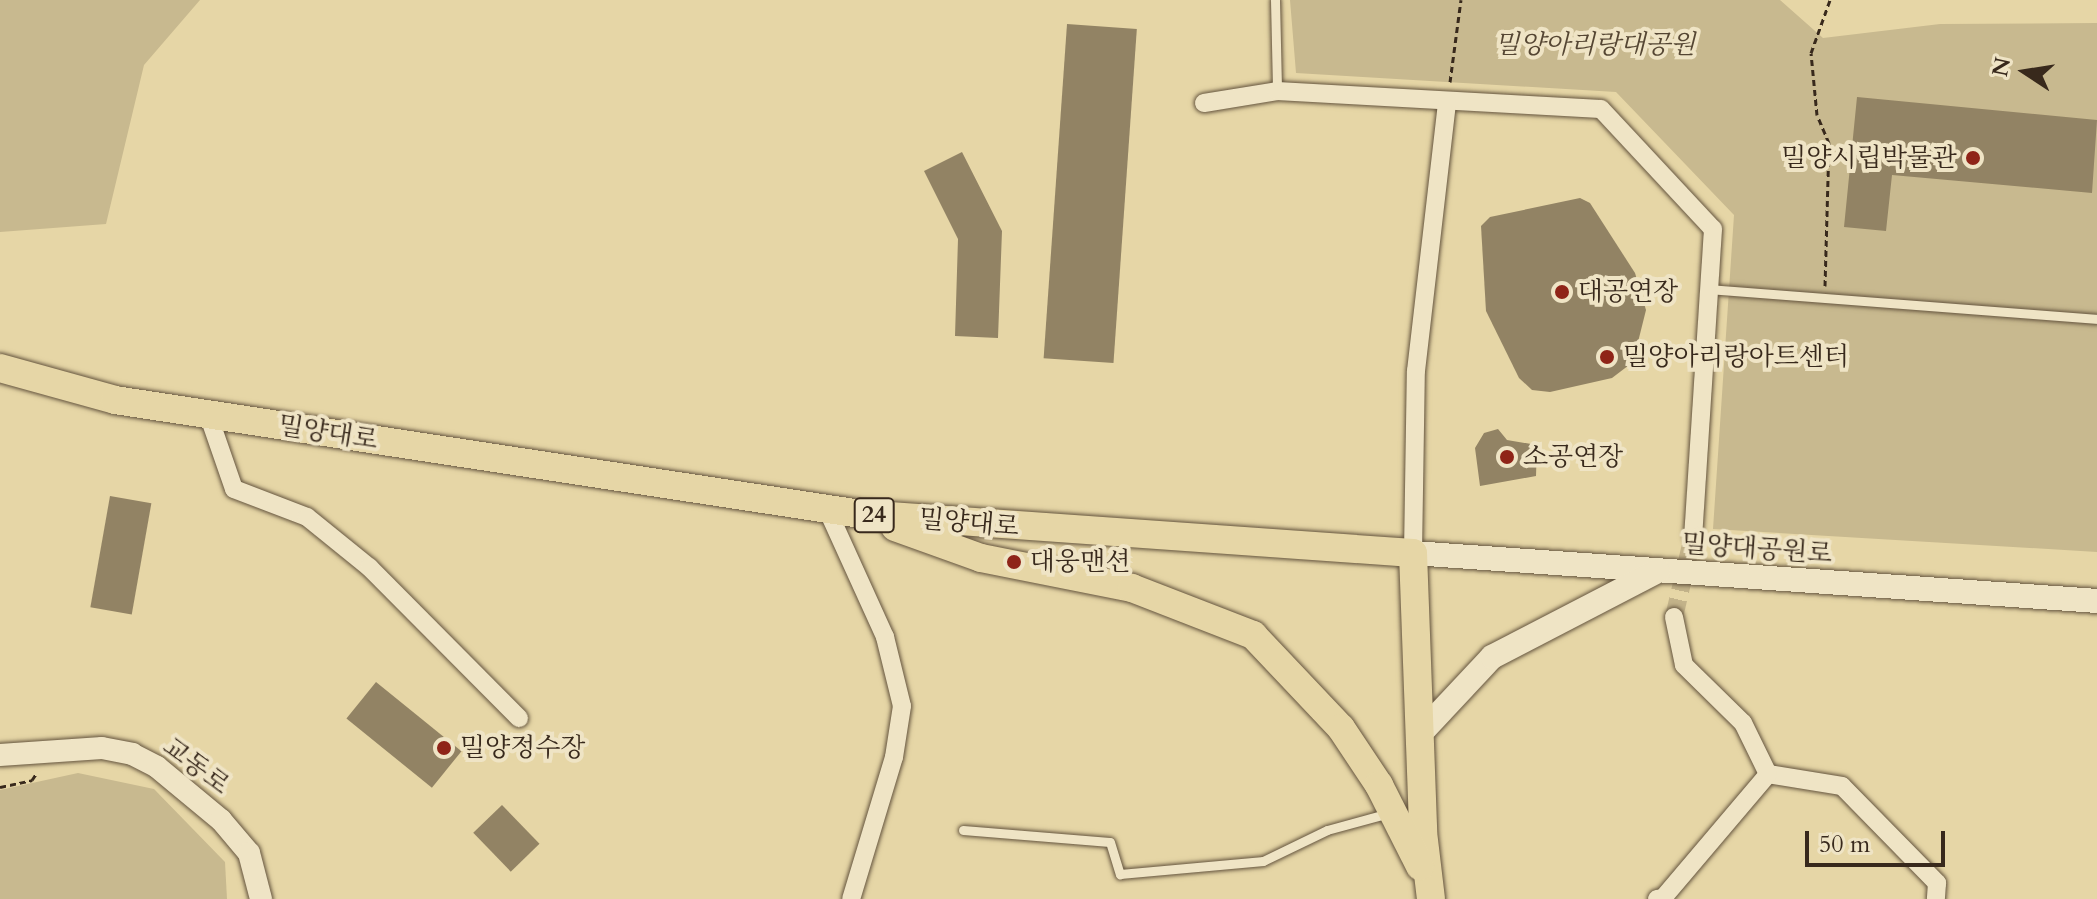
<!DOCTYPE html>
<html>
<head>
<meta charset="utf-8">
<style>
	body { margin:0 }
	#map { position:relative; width:2097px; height:899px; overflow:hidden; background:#e6d6a6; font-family:Cardo,"Noto Serif KR",serif }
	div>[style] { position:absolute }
	.green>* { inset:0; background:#c8b98f }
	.building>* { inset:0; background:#928364; transform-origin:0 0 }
	.minor-tunnel>* { height:18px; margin-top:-9px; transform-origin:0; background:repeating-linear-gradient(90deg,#c3b38a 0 18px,transparent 0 27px) }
	.path>* { height:3px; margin-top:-1.5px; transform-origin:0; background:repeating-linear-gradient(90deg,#38291c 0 6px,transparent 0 10px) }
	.roads { filter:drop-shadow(0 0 2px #64543e) drop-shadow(0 0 2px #64543e) }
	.service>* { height:9px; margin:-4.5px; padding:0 4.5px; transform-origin:4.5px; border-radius:4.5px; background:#efe4c5 }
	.minor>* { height:18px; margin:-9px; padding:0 9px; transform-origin:9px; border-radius:9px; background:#efe4c5 }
	.tertiary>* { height:22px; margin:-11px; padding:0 11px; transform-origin:11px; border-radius:11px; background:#efe4c5 }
	.secondary>* { height:24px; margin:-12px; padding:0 12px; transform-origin:12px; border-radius:12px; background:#efe4c5 }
	.primary>* { height:28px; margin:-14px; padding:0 14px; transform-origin:14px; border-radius:14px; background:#e6d6a6 }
	.dots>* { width:22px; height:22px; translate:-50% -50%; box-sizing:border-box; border:4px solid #efe4c5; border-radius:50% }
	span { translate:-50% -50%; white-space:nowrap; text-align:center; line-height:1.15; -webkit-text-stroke:8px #efe4c5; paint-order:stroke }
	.shield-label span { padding:2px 6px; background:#efe4c5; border:2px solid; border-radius:6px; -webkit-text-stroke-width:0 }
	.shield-label { font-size:24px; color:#38291c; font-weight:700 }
	.park-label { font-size:26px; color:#554633; font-style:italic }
	.poi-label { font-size:26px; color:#38291c }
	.right { translate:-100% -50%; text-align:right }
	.left { translate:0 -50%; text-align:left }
	.street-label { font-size:26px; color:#38291c }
	.north { position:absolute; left:1985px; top:32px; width:80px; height:80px; -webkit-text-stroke:6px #efe4c5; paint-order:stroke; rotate:282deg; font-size:22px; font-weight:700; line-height:32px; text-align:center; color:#38291c }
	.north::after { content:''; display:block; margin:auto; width:28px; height:36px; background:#38291c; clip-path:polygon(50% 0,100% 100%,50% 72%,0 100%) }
	.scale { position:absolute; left:1805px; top:831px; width:140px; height:36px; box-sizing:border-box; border:4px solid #38291c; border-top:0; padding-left:10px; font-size:24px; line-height:28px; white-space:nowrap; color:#38291c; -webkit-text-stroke:6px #efe4c5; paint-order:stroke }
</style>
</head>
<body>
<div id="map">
	<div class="green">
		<div style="clip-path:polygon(0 0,200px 0,144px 65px,106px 224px,0 232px)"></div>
		<div style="clip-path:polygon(1290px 0,1780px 0,1823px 38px,1940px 24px,2097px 23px,2097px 552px,1713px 529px,1734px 215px,1616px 92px,1296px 73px)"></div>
		<div style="clip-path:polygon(78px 773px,154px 789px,225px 862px,227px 899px,0 899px,0 790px)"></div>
	</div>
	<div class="building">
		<div style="left:1067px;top:24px;width:70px;height:335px;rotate:4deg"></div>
		<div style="clip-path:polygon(1857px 97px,2097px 120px,2092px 193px,1892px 175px,1886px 231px,1844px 227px)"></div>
		<div style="clip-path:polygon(962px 152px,1002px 231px,998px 338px,955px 336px,958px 239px,924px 171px)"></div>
		<div style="clip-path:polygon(1580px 198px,1590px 203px,1635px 273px,1646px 310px,1633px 362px,1612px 378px,1550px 392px,1532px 390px,1519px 378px,1486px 311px,1481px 226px,1490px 217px)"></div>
		<div style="clip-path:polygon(1498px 429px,1507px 440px,1537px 445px,1536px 476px,1480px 486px,1475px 448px,1484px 433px)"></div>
		<div style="left:110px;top:496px;width:42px;height:113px;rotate:10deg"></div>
		<div style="left:376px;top:682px;width:110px;height:47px;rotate:39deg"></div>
		<div style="left:502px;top:805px;width:54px;height:40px;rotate:46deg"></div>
	</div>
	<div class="minor-tunnel">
		<div style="left:1674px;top:617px;width:83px;rotate:-76.8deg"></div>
	</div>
	<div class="path">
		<div style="left:1450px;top:82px;width:83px;rotate:-82.4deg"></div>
		<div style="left:1825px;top:286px;width:143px;rotate:-88.4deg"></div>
		<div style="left:1829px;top:143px;width:30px;rotate:-113deg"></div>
		<div style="left:1817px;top:115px;width:62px;rotate:-95.5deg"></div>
		<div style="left:1811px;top:53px;width:56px;rotate:-70.3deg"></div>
		<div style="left:0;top:787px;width:33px;rotate:-12deg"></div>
		<div style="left:32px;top:780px;width:7px;rotate:-56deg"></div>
	</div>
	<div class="roads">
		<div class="service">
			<div style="left:1275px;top:0;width:91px;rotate:88.7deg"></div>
			<div style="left:1709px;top:289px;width:389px;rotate:4.4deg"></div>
			<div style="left:963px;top:830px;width:147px;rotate:4.7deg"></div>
			<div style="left:1110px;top:842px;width:34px;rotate:73deg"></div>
			<div style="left:1120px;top:874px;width:144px;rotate:-5.2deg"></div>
			<div style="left:1263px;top:861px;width:71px;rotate:-25.8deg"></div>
			<div style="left:1327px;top:830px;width:64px;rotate:-15.3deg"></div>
		</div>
		<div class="minor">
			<div style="left:1204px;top:103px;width:74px;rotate:-9.3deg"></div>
			<div style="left:1277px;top:91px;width:324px;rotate:3.2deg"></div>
			<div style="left:1601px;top:109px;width:164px;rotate:47deg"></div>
			<div style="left:1713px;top:229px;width:308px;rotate:93.7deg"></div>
			<div style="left:208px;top:414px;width:79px;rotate:70.9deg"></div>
			<div style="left:234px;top:489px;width:78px;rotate:21deg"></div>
			<div style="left:307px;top:517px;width:80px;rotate:38.9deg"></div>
			<div style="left:369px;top:567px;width:213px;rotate:45.2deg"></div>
			<div style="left:827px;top:509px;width:141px;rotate:65.6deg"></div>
			<div style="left:885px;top:637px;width:71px;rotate:76.2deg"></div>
			<div style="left:902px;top:706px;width:52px;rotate:98.9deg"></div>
			<div style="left:894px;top:757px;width:148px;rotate:106.8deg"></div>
			<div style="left:1413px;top:553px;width:182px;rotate:-89.1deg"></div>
			<div style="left:1416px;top:371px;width:271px;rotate:-83.4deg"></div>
			<div style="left:1768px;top:774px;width:75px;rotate:9.2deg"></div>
			<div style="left:1842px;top:786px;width:136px;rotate:45.6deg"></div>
			<div style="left:1937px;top:883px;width:16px;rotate:94deg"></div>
			<div style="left:1657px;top:899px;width:6px;rotate:-9deg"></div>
			<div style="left:1663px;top:898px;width:162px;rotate:-49.7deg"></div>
			<div style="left:1768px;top:774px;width:57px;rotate:-116.1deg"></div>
			<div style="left:1743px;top:723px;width:83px;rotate:-135.5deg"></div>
			<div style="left:1684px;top:665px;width:49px;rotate:-101.8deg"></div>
		</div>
		<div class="tertiary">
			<div style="left:0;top:755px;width:102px;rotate:-3.9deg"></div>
			<div style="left:102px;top:748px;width:31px;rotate:11deg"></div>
			<div style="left:132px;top:754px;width:28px;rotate:27deg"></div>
			<div style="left:157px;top:767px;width:83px;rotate:39.6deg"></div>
			<div style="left:221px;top:820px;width:43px;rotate:49.7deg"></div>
			<div style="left:249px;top:853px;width:48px;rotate:75.4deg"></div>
		</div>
		<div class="secondary">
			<div style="left:1413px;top:553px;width:686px;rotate:4.01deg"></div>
			<div style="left:1419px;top:735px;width:107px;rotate:-46.9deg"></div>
			<div style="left:1492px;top:657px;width:187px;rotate:-27.4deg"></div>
		</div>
		<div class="primary">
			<div style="left:0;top:368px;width:119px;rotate:15.5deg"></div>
			<div style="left:115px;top:400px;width:755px;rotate:8.69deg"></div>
			<div style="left:861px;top:514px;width:553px;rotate:4.04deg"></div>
			<div style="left:1413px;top:553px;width:279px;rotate:87.9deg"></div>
			<div style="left:1423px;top:832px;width:67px;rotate:83.2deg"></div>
			<div style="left:895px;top:527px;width:91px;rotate:19.8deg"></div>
			<div style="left:981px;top:558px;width:154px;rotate:11.2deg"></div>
			<div style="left:1132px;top:588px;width:130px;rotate:21.2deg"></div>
			<div style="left:1253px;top:635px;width:128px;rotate:46.6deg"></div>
			<div style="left:1341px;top:728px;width:69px;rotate:56.3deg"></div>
			<div style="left:1379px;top:785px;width:91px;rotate:63.2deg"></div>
		</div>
	</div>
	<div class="dots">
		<div style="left:1973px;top:158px;background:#8f2418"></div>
		<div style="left:1562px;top:292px;background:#8f2418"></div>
		<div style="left:1607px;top:357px;background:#8f2418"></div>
		<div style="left:1507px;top:457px;background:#8f2418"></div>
		<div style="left:1014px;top:562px;background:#8f2418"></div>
		<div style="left:444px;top:748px;background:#8f2418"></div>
	</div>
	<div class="shield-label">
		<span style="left:874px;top:515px">24</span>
	</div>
	<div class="park-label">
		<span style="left:1595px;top:45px">밀양아리랑대공원</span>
	</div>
	<div class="poi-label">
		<span class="right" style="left:1957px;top:158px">밀양시립박물관</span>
		<span class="left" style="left:1578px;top:292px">대공연장</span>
		<span class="left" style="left:1623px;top:357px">밀양아리랑아트센터</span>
		<span class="left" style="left:1523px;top:457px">소공연장</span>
		<span class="left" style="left:1030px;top:562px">대웅맨션</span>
		<span class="left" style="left:460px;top:748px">밀양정수장</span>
	</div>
	<div class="street-label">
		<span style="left:328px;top:433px;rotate:9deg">밀양대로</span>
		<span style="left:969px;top:523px;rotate:5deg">밀양대로</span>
		<span style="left:1757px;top:549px;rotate:4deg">밀양대공원로</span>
		<span style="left:196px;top:766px;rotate:37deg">교동로</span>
	</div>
	<div class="north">N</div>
	<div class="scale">50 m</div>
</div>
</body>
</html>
